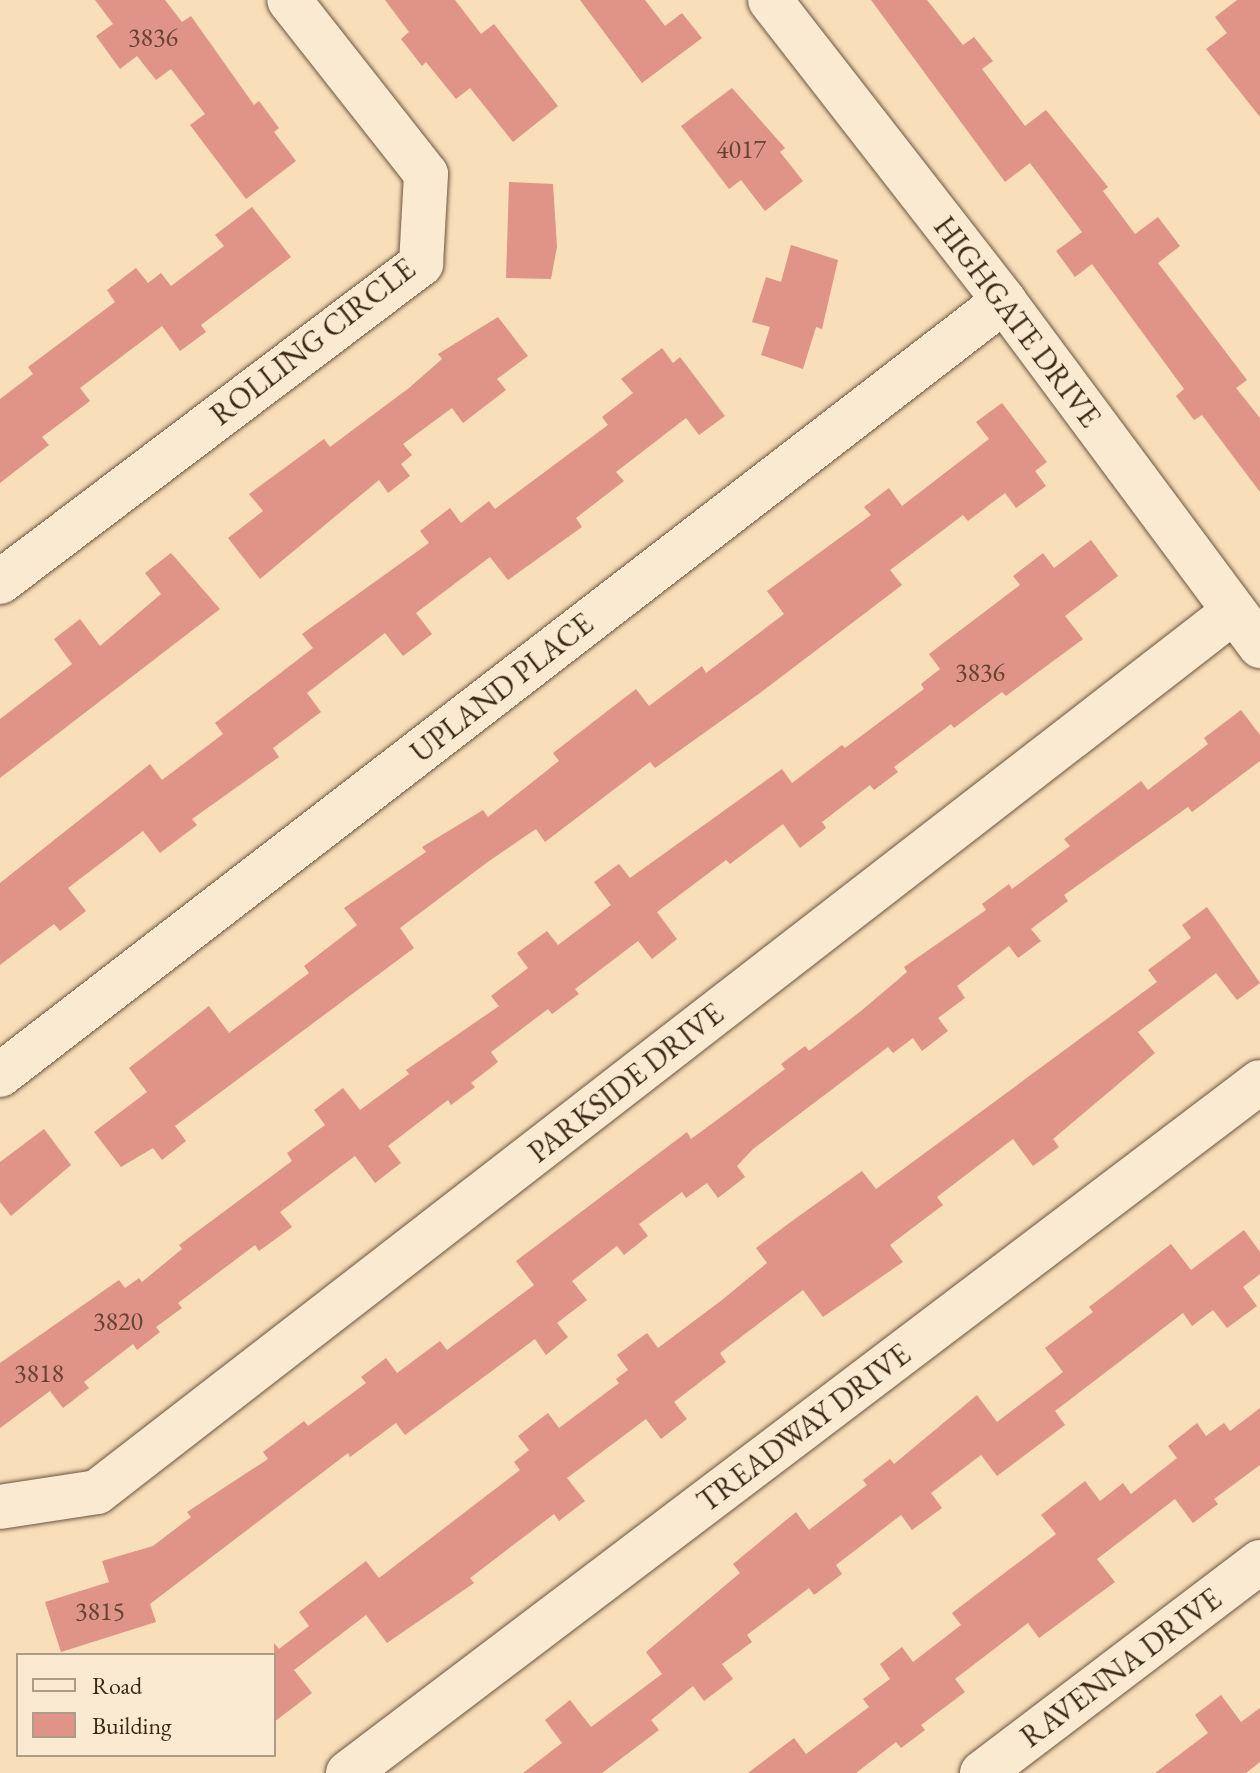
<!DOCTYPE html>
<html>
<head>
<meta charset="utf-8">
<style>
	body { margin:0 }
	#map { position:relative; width:1260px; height:1773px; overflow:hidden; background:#f8deb9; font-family:"EB Garamond",serif }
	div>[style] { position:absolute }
	.building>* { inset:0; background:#e09387 }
	.roads { filter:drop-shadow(0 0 2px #6c5640) drop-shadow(0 0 2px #6c5640) }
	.minor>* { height:44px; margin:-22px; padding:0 22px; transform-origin:22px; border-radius:22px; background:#faead2 }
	span { translate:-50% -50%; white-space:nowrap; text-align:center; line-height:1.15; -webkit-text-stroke:8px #faead2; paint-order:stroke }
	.number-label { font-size:26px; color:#664334 }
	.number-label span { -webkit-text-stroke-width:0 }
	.street-label { font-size:30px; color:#3d2818 }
	.legend { position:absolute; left:16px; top:1653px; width:260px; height:104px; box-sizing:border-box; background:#faead2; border:2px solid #ae9c88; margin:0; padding:10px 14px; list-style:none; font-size:24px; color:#3d2818 }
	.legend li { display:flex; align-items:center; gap:16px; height:40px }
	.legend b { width:40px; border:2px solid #ae9c88 }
</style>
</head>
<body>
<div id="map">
	<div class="building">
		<div style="clip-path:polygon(95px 0,165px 0,182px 22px,191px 16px,254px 105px,259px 101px,279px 128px,274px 132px,296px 161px,246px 199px,190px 125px,205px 114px,171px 69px,156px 80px,137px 56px,120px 69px,96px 36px,113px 24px)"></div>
		<div style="clip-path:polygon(385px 0,455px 0,481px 34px,494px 24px,558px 106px,513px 142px,470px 88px,456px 99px,426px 62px,422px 66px,401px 39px,409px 32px)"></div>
		<div style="clip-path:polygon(580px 0,645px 0,665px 26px,682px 13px,702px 38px,642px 83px)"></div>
		<div style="clip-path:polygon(871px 0,927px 0,963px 45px,974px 37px,993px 61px,982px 69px,1025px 126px,1046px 110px,1108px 187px,1103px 191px,1135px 234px,1158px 217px,1180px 246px,1158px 263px,1247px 380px,1236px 388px,1260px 418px,1260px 492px,1202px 415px,1194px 420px,1176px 396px,1184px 389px,1092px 264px,1075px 277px,1056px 251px,1082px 232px,1030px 163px,1005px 182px)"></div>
		<div style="clip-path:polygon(1237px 0,1260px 0,1260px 117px,1206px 49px,1227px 33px,1215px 17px)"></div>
		<div style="clip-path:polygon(732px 88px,785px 148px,780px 152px,803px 181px,765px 211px,741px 180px,729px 189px,681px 126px)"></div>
		<div style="clip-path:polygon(509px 182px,553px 184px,557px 247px,551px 279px,506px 278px)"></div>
		<div style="clip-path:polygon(252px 207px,291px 257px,201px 325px,206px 332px,180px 351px,162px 326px,80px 388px,90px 401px,42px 437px,49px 445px,0 483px,0 399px,33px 374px,28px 367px,115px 302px,107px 290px,136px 268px,148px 283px,161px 273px,171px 286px,224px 246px,215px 235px)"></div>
		<div style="clip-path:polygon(791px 245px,838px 260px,822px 329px,816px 327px,803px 369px,761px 355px,770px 327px,752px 322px,766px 277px,781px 282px)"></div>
		<div style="clip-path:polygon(498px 317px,528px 356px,497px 379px,506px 390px,463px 423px,452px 408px,403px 444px,412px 455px,401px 464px,410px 476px,388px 493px,379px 480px,260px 579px,228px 538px,263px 511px,249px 494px,324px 439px,330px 447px,409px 388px,442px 359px,438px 354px)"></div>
		<div style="clip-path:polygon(662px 348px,673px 363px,680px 357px,725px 416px,699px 435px,686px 418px,616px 472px,624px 481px,576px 518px,582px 527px,508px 580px,490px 557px,416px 613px,432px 634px,403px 656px,385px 633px,307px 693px,321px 712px,273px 748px,279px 757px,192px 819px,197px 825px,160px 853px,143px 831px,68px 888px,86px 911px,60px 931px,54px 924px,0 965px,0 883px,150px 764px,162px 780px,223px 734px,215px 723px,313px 648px,302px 634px,429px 543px,420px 531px,450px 508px,461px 523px,489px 501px,495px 509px,608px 425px,602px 417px,633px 393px,621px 379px)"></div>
		<div style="clip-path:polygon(1002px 403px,1047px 462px,1035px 471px,1046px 486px,1016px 508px,1005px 493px,968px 521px,963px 515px,890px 570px,902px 585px,760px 693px,655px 768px,650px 762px,545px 842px,536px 829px,489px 861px,400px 928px,414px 948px,175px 1126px,186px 1141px,162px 1160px,153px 1148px,121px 1167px,94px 1132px,147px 1092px,129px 1068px,209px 1006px,229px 1033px,309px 973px,304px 966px,357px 925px,344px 908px,426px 852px,422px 847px,483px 810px,488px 817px,559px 761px,553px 753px,636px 689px,649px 706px,702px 666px,706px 673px,784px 614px,767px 591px,871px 515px,864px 507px,889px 488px,902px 506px,989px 439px,976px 422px)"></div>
		<div style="clip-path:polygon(1091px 540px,1118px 576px,1065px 616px,1083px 639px,1006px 696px,1002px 692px,954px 728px,951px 724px,894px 767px,898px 772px,874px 790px,870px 785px,822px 822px,826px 828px,800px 848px,783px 824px,730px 864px,726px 860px,657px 912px,677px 939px,652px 959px,638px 941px,575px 989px,579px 994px,552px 1014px,548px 1009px,491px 1052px,498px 1062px,471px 1083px,475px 1087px,451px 1105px,448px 1100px,388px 1146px,401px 1163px,375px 1183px,355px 1156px,280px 1212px,292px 1227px,259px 1251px,255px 1245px,178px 1303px,182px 1308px,156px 1327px,160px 1332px,137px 1350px,133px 1344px,84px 1382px,89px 1388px,63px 1408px,50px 1391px,0 1428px,0 1363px,119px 1280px,125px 1288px,139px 1278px,142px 1282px,182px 1249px,179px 1245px,292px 1161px,287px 1153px,325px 1125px,314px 1110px,343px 1088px,360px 1110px,409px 1074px,406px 1070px,499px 1006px,491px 996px,528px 968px,517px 953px,547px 931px,558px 945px,611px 905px,594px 882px,619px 864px,630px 878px,782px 769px,792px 783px,842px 745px,845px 748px,924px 689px,921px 684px,940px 669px,929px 654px,1020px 585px,1013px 576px,1043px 553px,1054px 568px)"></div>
		<div style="clip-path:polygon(171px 553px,220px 609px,0 778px,0 719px,72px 664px,54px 639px,80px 619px,100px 646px,161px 594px,145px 573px)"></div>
		<div style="clip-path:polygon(1241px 710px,1260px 735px,1260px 761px,1192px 812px,1188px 807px,1064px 895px,1068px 901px,1031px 929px,1041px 941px,1018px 958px,1009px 946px,957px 986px,965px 998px,938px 1018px,948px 1031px,922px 1051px,913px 1038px,893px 1053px,888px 1047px,753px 1149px,737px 1166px,745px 1177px,718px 1198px,707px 1183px,686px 1198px,682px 1192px,639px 1224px,648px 1236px,624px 1255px,617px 1246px,572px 1281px,587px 1300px,557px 1323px,568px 1337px,546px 1355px,535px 1339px,405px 1435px,396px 1423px,350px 1457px,348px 1453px,150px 1604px,156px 1622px,61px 1652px,45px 1602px,109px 1582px,102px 1561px,153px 1546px,191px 1517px,187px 1512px,268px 1459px,263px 1452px,304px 1421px,308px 1426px,366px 1383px,361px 1377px,386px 1358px,397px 1373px,440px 1341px,447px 1350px,534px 1285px,516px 1261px,687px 1132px,691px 1139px,740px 1103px,785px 1069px,781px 1064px,805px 1046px,809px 1051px,861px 1011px,907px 972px,904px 967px,986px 910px,982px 904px,1009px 884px,1012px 889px,1070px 846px,1064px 839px,1141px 781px,1148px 790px,1208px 744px,1204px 738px)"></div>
		<div style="clip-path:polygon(1207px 907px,1260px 983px,1237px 1000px,1216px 973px,1138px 1032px,1155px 1053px,1053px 1139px,1059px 1147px,1033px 1166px,1013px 1139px,937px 1197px,943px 1205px,890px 1245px,903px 1262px,823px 1317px,803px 1290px,720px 1353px,726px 1362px,674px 1402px,687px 1419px,661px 1439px,646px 1419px,567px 1478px,585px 1501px,559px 1521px,554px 1514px,470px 1578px,474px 1583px,387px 1643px,366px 1615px,294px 1670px,312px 1693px,274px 1722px,274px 1643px,279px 1649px,309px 1626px,299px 1612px,366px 1561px,379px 1578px,520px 1470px,514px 1462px,529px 1450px,518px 1436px,548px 1413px,559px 1428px,619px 1383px,616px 1379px,628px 1370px,617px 1355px,647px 1333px,658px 1348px,722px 1300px,767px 1263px,756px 1248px,792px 1221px,862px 1171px,876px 1189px,1157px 982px,1148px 970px,1191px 938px,1182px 925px)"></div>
		<div style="clip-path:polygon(44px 1129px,71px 1165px,11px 1216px,0 1202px,0 1162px)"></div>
		<div style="clip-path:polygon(1244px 1230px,1260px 1252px,1260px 1274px,1243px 1287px,1257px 1306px,1227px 1328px,1213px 1310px,1192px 1326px,1183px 1313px,1055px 1411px,1065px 1425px,997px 1476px,981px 1455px,931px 1493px,942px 1508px,912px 1530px,901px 1515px,836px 1565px,842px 1574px,814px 1595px,809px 1588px,747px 1635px,752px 1642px,722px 1664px,733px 1679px,704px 1701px,693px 1686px,651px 1720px,659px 1730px,602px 1773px,523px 1773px,562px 1743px,545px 1720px,570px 1700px,591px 1727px,662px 1674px,646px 1652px,740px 1573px,733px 1564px,796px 1512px,809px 1530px,867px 1485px,863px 1480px,890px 1459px,894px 1464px,977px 1395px,997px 1422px,1063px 1372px,1045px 1348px,1093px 1312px,1089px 1307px,1171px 1244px,1191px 1270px)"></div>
		<div style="clip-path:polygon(1260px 1408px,1260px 1465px,1214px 1499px,1218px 1504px,1193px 1523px,1175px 1499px,1097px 1559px,1115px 1582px,1039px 1638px,1028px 1623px,955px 1679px,965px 1692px,921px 1725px,925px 1730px,901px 1748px,896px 1742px,856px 1773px,748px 1773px,794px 1738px,806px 1754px,869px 1707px,863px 1699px,890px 1679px,880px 1664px,902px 1647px,913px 1662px,961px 1625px,952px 1613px,1056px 1534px,1041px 1515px,1085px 1481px,1100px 1501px,1123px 1483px,1131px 1494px,1177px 1458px,1168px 1446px,1197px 1423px,1206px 1436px,1224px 1423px,1230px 1431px)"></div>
		<div style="clip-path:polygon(1221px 1695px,1241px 1722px,1260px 1708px,1260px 1762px,1246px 1773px,1155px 1773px,1208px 1733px,1195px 1715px)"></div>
	</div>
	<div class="roads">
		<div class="minor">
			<div style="left:770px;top:0;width:381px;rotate:52.1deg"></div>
			<div style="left:1004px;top:301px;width:430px;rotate:53.4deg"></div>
			<div style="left:0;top:582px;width:528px;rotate:-37.07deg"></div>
			<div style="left:421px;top:264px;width:90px;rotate:-86.8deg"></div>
			<div style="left:426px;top:174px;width:221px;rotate:-128.2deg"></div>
			<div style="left:0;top:1075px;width:1268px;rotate:-37.63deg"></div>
			<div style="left:0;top:1507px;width:98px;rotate:-8.8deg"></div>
			<div style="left:97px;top:1492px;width:1436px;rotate:-37.76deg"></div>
			<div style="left:348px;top:1773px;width:1144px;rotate:-37.15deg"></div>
			<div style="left:982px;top:1773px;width:349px;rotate:-37.2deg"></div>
		</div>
	</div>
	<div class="number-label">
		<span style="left:153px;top:38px">3836</span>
		<span style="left:741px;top:150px">4017</span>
		<span style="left:980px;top:673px">3836</span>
		<span style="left:118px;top:1322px">3820</span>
		<span style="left:39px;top:1374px">3818</span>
		<span style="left:100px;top:1612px">3815</span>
	</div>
	<div class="street-label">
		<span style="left:1017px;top:322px;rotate:53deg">HIGHGATE DRIVE</span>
		<span style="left:313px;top:342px;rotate:-38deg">ROLLING CIRCLE</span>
		<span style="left:502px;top:688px;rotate:-38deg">UPLAND PLACE</span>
		<span style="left:626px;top:1083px;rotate:-38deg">PARKSIDE DRIVE</span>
		<span style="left:804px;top:1428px;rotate:-37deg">TREADWAY DRIVE</span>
		<span style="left:1121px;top:1668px;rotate:-37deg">RAVENNA DRIVE</span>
	</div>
	<ul class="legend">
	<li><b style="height:10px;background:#faead2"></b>Road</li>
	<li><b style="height:22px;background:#e09387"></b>Building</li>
	</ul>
</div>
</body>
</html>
